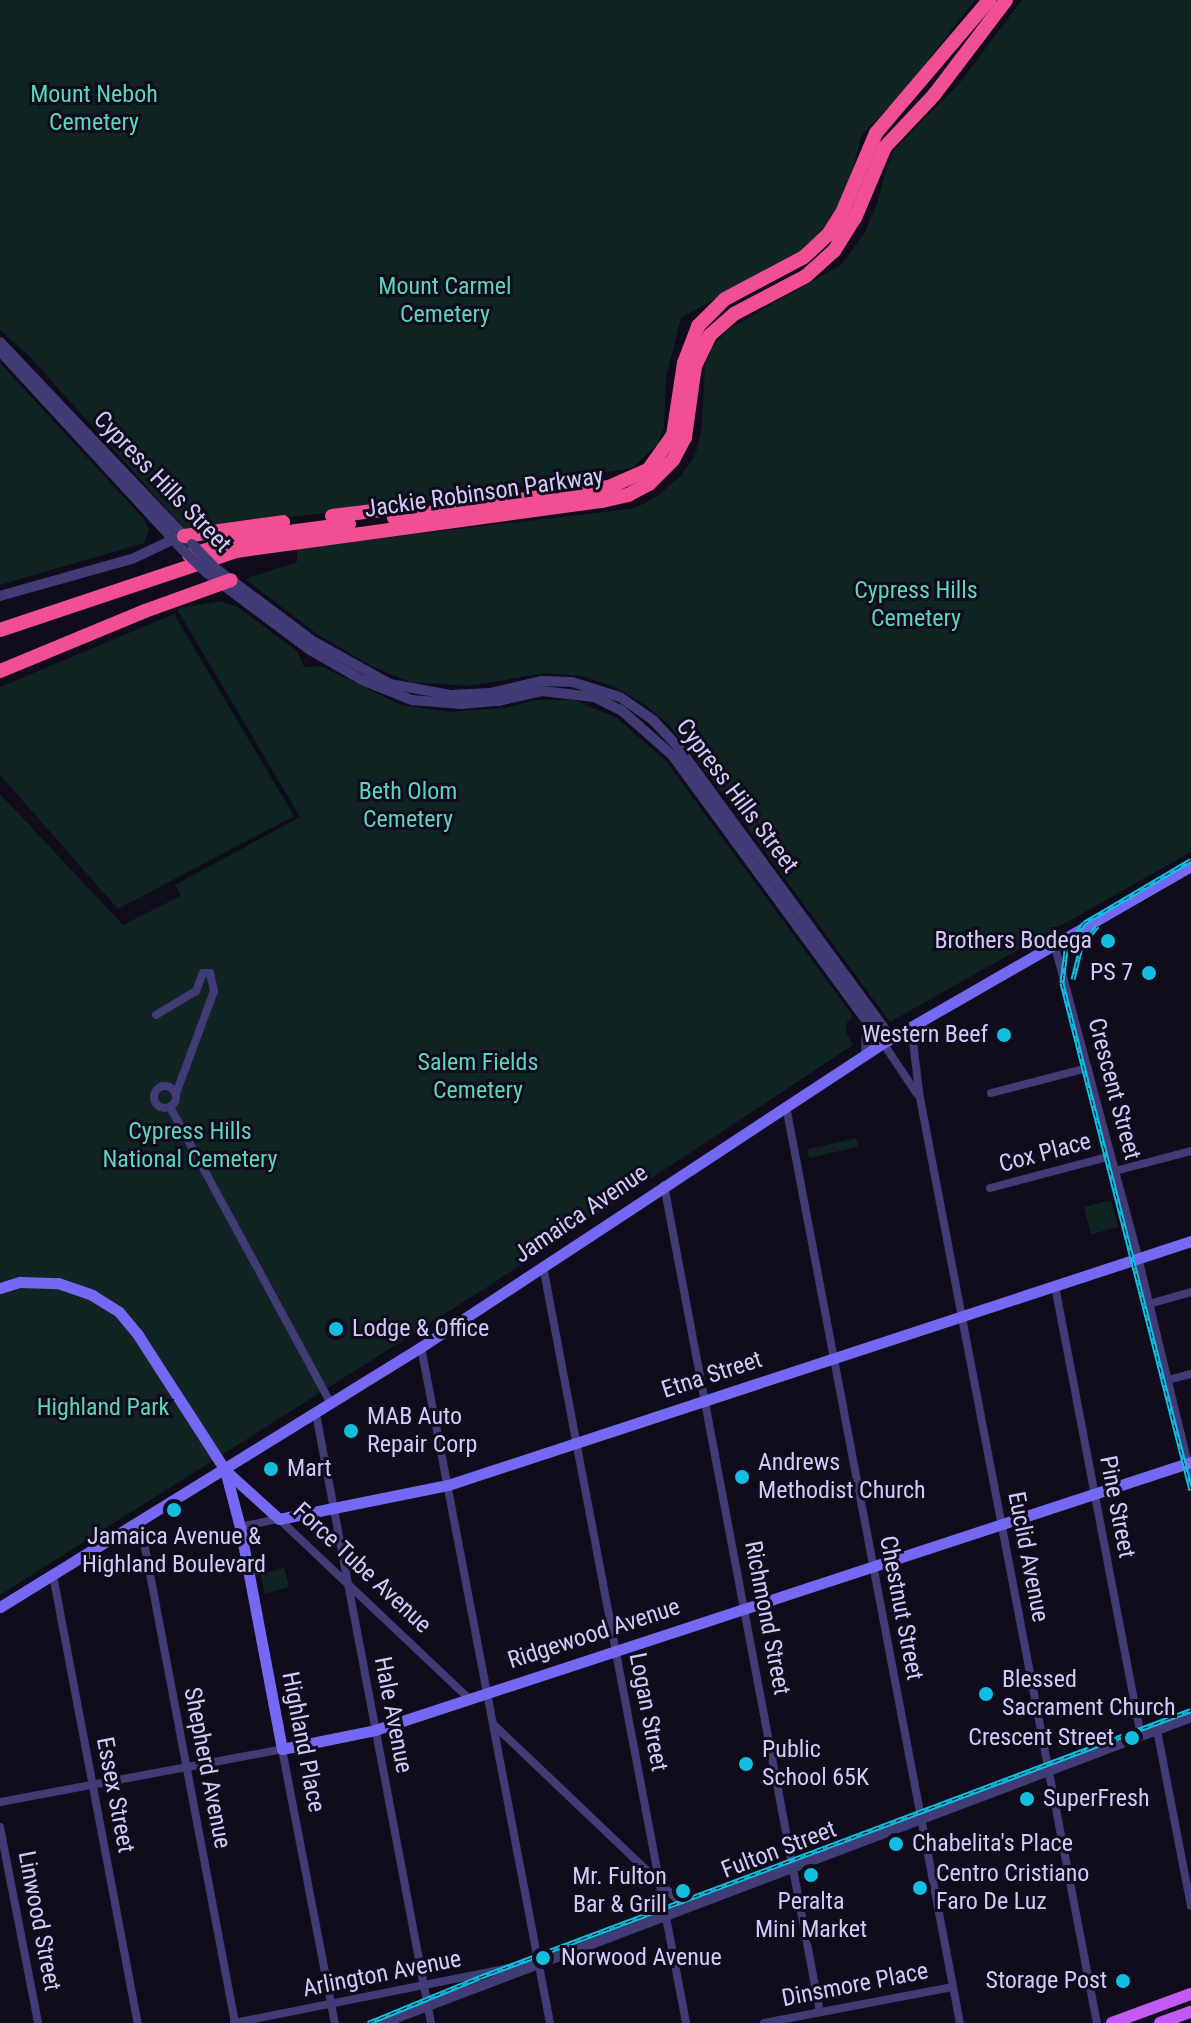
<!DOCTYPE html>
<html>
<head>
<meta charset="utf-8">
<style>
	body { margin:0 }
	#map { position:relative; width:1191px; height:2023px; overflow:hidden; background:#100c1b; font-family:"Roboto Condensed",sans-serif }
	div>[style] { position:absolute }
	.green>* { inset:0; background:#102424; transform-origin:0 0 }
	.minor>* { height:8px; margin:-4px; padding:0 4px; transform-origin:4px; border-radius:4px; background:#413b76 }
	.minor>.ring { margin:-4px; padding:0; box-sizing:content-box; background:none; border:8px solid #413b76; border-radius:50% }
	.tertiary>* { height:10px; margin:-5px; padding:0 5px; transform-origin:5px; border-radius:5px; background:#413b76 }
	.secondary>* { height:11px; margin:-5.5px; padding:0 5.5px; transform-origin:5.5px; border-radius:5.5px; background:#7569f3 }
	.primary>* { height:12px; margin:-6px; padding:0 6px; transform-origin:6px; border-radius:6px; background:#c35af2 }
	.motorway>* { height:14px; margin:-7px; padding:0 7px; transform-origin:7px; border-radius:7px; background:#f14f93 }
	.rail>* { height:5px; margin-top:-2.5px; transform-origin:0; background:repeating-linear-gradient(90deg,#100c1b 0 6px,#11bedf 0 12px); box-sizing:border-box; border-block:2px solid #11bedf }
	.tertiary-bridge>* { height:10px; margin:-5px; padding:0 5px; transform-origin:5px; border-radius:5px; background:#413b76 }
	.dots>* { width:22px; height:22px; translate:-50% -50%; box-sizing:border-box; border:4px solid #100c1b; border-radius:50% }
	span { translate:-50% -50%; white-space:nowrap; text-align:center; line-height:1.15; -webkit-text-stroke:6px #100c1b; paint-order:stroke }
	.park-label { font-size:24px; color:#5dd4bd }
	.street-label { font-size:24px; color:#d3cafb }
	.poi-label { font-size:24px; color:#d3cafb }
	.right { translate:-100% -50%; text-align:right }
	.left { translate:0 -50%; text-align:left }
</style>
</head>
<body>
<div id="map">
	<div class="green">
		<div style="clip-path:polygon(0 0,975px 0,900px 96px,862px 134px,846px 193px,830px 222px,809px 246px,681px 318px,666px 377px,664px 427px,657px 445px,632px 468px,421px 502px,185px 529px,30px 357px,0 330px)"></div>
		<div style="clip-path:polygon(1022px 0,1191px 0,1191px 852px,890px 1022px,719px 789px,669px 725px,645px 705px,615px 687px,582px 676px,545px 673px,468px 686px,410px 682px,373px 667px,317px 634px,245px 579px,297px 562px,297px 548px,612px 511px,635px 508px,656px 497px,681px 476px,696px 453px,702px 426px,705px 364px,711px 349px,727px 330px,841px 265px,864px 234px,877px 204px,887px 165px,896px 148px,958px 85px)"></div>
		<div style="clip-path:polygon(0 363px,144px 519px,149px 530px,144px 543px,0 585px)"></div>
		<div style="clip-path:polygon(221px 601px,238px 607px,297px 651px,304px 667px,321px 666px,401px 705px,450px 712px,504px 708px,537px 700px,574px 700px,617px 718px,666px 761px,853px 1016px,847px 1022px,846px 1032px,853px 1045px,484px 1289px,0 1595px,0 794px,123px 925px,181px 896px,175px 885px,300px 817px,177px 609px)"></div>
		<div style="clip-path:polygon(174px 614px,294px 816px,118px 909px,0 775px,0 687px)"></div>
		<div style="left:856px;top:1138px;width:9px;height:50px;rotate:77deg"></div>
		<div style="left:1111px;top:1200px;width:28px;height:28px;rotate:75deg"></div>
		<div style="left:284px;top:1568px;width:20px;height:25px;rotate:75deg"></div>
	</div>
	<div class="minor">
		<div style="left:1054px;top:943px;width:317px;rotate:75deg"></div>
		<div style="left:1136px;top:1249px;width:235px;rotate:76.4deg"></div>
		<div style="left:156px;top:1015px;width:47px;rotate:-31deg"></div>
		<div style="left:196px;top:991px;width:19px;rotate:-69deg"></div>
		<div style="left:203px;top:973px;width:7px"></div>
		<div style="left:210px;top:973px;width:18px;rotate:77deg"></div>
		<div style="left:214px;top:991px;width:110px;rotate:110.3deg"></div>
		<div style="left:911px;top:1026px;width:73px;rotate:82.9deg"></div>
		<div style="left:920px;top:1098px;width:942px;rotate:79.17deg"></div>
		<div style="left:883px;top:1043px;width:61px;rotate:56.3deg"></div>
		<div class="ring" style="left:154px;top:1086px;width:14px;height:14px"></div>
		<div style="left:991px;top:1093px;width:100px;rotate:-14.5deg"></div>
		<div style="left:786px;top:1106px;width:933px;rotate:79.26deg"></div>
		<div style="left:170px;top:1107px;width:338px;rotate:61.5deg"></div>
		<div style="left:1115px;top:1171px;width:79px;rotate:-14.7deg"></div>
		<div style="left:664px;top:1185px;width:842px;rotate:79.32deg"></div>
		<div style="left:990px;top:1188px;width:125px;rotate:-14.8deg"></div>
		<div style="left:543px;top:1266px;width:770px;rotate:79.3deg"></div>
		<div style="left:1055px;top:1286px;width:458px;rotate:79.2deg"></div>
		<div style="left:1149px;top:1304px;width:44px;rotate:-15.9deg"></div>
		<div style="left:421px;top:1347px;width:688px;rotate:79.2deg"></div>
		<div style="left:1168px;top:1380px;width:24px;rotate:-15deg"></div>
		<div style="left:316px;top:1414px;width:620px;rotate:79.31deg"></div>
		<div style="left:140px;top:1521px;width:511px;rotate:79.28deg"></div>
		<div style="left:240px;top:1527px;width:40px;rotate:-12deg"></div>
		<div style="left:279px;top:1519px;width:260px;rotate:43.4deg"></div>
		<div style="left:53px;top:1575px;width:456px;rotate:79.3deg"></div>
		<div style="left:493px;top:1724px;width:265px;rotate:43.6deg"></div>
		<div style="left:1157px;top:1730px;width:179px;rotate:79.1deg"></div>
		<div style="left:0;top:1802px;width:287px;rotate:-10.6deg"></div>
		<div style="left:282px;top:1749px;width:279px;rotate:79.1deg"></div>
		<div style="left:0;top:1827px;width:200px;rotate:79deg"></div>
		<div style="left:234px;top:2023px;width:301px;rotate:-11.3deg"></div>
		<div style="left:764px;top:2023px;width:192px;rotate:-10.8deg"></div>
	</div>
	<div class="tertiary">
		<div style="left:0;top:342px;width:273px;rotate:46.5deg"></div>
		<div style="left:0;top:351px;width:269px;rotate:47.4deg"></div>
		<div style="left:215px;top:568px;width:122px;rotate:36.7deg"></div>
		<div style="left:313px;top:641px;width:88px;rotate:29.2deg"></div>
		<div style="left:390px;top:684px;width:63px;rotate:10.1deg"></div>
		<div style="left:452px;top:695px;width:38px;rotate:-3deg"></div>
		<div style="left:490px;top:693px;width:52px;rotate:-13.2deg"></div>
		<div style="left:541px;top:681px;width:31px;rotate:2deg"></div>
		<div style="left:572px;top:682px;width:50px;rotate:17.4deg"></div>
		<div style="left:620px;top:697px;width:40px;rotate:34.9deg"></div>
		<div style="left:653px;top:720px;width:38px;rotate:47deg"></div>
		<div style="left:679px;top:748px;width:359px;rotate:53.8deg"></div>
		<div style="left:207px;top:573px;width:129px;rotate:36.8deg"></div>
		<div style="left:310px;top:650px;width:60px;rotate:30deg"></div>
		<div style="left:362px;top:680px;width:54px;rotate:21.8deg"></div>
		<div style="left:412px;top:700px;width:49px;rotate:4.7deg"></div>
		<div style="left:461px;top:704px;width:37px;rotate:-5deg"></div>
		<div style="left:498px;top:701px;width:45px;rotate:-12.8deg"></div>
		<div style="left:542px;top:691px;width:52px;rotate:6.6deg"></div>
		<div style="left:594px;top:697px;width:30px;rotate:26deg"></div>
		<div style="left:621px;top:710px;width:68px;rotate:41.4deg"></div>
		<div style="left:672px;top:755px;width:357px;rotate:53.8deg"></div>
		<div style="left:0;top:596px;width:137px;rotate:-15.7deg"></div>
		<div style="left:132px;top:559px;width:49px;rotate:-25.5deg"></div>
		<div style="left:866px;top:1053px;width:32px;rotate:-88deg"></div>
		<div style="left:383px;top:2023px;width:864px;rotate:-20.74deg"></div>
	</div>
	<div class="secondary">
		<div style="left:0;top:1288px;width:21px;rotate:-17deg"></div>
		<div style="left:20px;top:1282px;width:38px;rotate:2deg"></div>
		<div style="left:58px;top:1283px;width:36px;rotate:19deg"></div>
		<div style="left:92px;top:1295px;width:32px;rotate:32deg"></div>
		<div style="left:119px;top:1312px;width:30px;rotate:50deg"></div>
		<div style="left:138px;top:1335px;width:161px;rotate:57.2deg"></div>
		<div style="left:225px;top:1470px;width:73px;rotate:42.2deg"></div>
		<div style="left:279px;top:1519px;width:172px;rotate:-11.4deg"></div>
		<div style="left:448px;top:1485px;width:782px;rotate:-18.18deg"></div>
		<div style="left:225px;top:1470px;width:59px;rotate:75.3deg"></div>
		<div style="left:240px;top:1527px;width:226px;rotate:79.3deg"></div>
		<div style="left:282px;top:1749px;width:95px;rotate:-11.5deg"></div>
		<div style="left:375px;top:1730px;width:859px;rotate:-18.18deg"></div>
		<div style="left:0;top:1607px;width:495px;rotate:-31.7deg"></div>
		<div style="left:421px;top:1347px;width:553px;rotate:-33.35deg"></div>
		<div style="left:883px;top:1043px;width:355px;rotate:-29.9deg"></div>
	</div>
	<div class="primary">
		<div style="left:1112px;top:2023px;width:84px;rotate:-20.2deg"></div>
		<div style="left:1160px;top:2023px;width:33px;rotate:-20deg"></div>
	</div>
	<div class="motorway">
		<div style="left:332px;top:516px;width:75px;rotate:-6.9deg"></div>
		<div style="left:394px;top:518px;width:217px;rotate:-8.2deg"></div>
		<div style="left:609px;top:487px;width:43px;rotate:-23.6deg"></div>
		<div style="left:648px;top:470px;width:43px;rotate:-54.5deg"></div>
		<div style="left:673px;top:435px;width:73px;rotate:-81.3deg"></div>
		<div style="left:684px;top:363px;width:40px;rotate:-69deg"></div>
		<div style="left:698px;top:326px;width:38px;rotate:-45deg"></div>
		<div style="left:725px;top:299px;width:89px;rotate:-28deg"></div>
		<div style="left:804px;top:257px;width:33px;rotate:-43deg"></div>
		<div style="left:828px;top:235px;width:26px;rotate:-58deg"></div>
		<div style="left:842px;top:213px;width:87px;rotate:-67deg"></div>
		<div style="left:876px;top:133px;width:175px;rotate:-49.6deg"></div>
		<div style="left:184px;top:536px;width:100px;rotate:-8deg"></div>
		<div style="left:189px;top:555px;width:65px;rotate:-16.2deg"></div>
		<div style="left:251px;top:537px;width:99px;rotate:-7.6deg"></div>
		<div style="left:0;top:630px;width:249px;rotate:-18.5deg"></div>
		<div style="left:236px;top:551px;width:369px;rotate:-7.8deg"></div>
		<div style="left:602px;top:501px;width:27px;rotate:-13deg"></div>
		<div style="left:628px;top:495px;width:24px;rotate:-28deg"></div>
		<div style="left:649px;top:484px;width:34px;rotate:-45deg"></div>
		<div style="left:673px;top:460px;width:26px;rotate:-62deg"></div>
		<div style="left:685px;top:437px;width:72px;rotate:-82deg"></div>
		<div style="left:695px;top:366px;width:34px;rotate:-64deg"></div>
		<div style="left:710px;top:335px;width:32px;rotate:-41deg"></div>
		<div style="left:734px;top:314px;width:81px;rotate:-27.8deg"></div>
		<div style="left:806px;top:276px;width:38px;rotate:-42deg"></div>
		<div style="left:834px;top:251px;width:39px;rotate:-58deg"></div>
		<div style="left:855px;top:218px;width:77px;rotate:-67.1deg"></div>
		<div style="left:885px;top:147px;width:71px;rotate:-46.7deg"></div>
		<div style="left:934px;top:95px;width:119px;rotate:-52.8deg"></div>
		<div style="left:0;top:671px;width:157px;rotate:-22.5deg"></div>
		<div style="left:145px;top:611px;width:91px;rotate:-19.8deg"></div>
	</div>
	<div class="rail">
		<div style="left:1191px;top:860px;width:124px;rotate:149.5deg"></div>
		<div style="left:1084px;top:923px;width:32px;rotate:124deg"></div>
		<div style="left:1066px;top:950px;width:33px;rotate:97deg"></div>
		<div style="left:1062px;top:983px;width:523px;rotate:75.72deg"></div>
		<div style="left:1073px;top:979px;width:34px;rotate:-76deg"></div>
		<div style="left:1081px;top:946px;width:26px;rotate:-51deg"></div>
		<div style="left:368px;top:2023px;width:121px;rotate:-22.3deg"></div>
		<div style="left:480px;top:1977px;width:759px;rotate:-20.58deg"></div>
	</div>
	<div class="tertiary-bridge">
		<div style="left:192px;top:544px;width:33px;rotate:46deg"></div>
		<div style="left:182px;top:549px;width:35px;rotate:44deg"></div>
	</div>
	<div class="dots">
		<div style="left:1108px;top:941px;background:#11bedf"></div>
		<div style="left:1149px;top:973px;background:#11bedf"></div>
		<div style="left:1004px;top:1035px;background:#11bedf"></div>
		<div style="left:336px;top:1329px;background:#11bedf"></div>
		<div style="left:351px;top:1431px;background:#11bedf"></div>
		<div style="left:271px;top:1469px;background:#11bedf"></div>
		<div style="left:742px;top:1477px;background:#11bedf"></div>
		<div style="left:174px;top:1510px;background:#11bedf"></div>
		<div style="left:986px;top:1694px;background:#11bedf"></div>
		<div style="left:1132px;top:1738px;background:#11bedf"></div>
		<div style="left:746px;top:1764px;background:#11bedf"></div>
		<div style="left:1027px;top:1799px;background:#11bedf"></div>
		<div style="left:896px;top:1844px;background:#11bedf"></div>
		<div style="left:811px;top:1875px;background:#11bedf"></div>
		<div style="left:920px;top:1888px;background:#11bedf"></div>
		<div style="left:683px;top:1891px;background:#11bedf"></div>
		<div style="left:543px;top:1958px;background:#11bedf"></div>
		<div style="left:1123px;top:1981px;background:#11bedf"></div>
	</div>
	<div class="park-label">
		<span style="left:94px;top:109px">Mount Neboh<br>Cemetery</span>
		<span style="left:445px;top:301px">Mount Carmel<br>Cemetery</span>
		<span style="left:916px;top:605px">Cypress Hills<br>Cemetery</span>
		<span style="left:408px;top:806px">Beth Olom<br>Cemetery</span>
		<span style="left:478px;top:1077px">Salem Fields<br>Cemetery</span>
		<span style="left:190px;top:1146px">Cypress Hills<br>National Cemetery</span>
		<span style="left:103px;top:1408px">Highland Park</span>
	</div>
	<div class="street-label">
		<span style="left:162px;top:482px;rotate:46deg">Cypress Hills Street</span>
		<span style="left:484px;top:493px;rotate:-8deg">Jackie Robinson Parkway</span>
		<span style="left:737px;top:796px;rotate:53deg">Cypress Hills Street</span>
		<span style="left:1114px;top:1089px;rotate:75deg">Crescent Street</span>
		<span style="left:1045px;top:1153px;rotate:-15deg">Cox Place</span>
		<span style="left:581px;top:1214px;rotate:-34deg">Jamaica Avenue</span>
		<span style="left:712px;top:1375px;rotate:-18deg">Etna Street</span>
		<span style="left:1117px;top:1507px;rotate:79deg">Pine Street</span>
		<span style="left:1028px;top:1557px;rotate:79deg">Euclid Avenue</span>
		<span style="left:362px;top:1568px;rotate:43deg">Force Tube Avenue</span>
		<span style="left:901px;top:1608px;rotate:79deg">Chestnut Street</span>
		<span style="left:767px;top:1618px;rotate:79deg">Richmond Street</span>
		<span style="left:594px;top:1634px;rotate:-18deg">Ridgewood Avenue</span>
		<span style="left:648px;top:1712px;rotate:79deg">Logan Street</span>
		<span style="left:393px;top:1715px;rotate:79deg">Hale Avenue</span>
		<span style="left:303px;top:1742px;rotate:79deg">Highland Place</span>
		<span style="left:207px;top:1768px;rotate:79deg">Shepherd Avenue</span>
		<span style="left:115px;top:1795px;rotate:79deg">Essex Street</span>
		<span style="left:779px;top:1850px;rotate:-21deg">Fulton Street</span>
		<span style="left:39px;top:1921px;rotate:79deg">Linwood Street</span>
		<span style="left:382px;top:1974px;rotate:-11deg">Arlington Avenue</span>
		<span style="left:855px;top:1985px;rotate:-11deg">Dinsmore Place</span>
	</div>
	<div class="poi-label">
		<span class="right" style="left:1092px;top:941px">Brothers Bodega</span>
		<span class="right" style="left:1133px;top:973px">PS 7</span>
		<span class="right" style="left:988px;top:1035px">Western Beef</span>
		<span class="left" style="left:352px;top:1329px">Lodge &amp; Office</span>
		<span class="left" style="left:367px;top:1431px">MAB Auto<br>Repair Corp</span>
		<span class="left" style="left:758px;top:1477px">Andrews<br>Methodist Church</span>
		<span class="left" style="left:287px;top:1469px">Mart</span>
		<span style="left:174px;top:1551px">Jamaica Avenue &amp;<br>Highland Boulevard</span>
		<span class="left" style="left:1002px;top:1694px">Blessed<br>Sacrament Church</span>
		<span class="right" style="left:1114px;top:1738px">Crescent Street</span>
		<span class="left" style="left:762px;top:1764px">Public<br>School 65K</span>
		<span class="left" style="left:1043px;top:1799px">SuperFresh</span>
		<span class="left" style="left:912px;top:1844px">Chabelita's Place</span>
		<span class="left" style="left:936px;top:1888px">Centro Cristiano<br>Faro De Luz</span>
		<span class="right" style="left:667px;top:1891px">Mr. Fulton<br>Bar &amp; Grill</span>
		<span style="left:811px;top:1916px">Peralta<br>Mini Market</span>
		<span class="left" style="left:561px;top:1958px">Norwood Avenue</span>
		<span class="right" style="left:1107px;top:1981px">Storage Post</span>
	</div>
</div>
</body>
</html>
